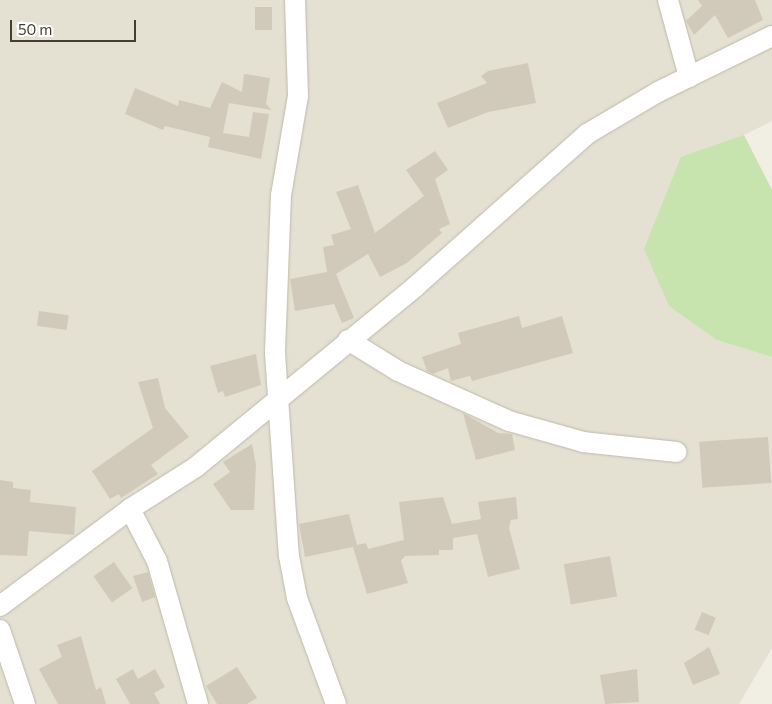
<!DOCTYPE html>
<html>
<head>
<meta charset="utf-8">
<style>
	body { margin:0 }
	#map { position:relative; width:772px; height:704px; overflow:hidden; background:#f1eee4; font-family:Commissioner,sans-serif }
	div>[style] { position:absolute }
	.residential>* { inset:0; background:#e4e0d2 }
	.green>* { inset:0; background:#c7e3ae }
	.building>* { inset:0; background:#d1caba; transform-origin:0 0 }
	.roads { filter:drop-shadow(0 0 1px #beb9aa) drop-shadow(0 0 1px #beb9aa) }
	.minor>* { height:20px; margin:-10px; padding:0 10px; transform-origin:10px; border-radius:10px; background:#fff }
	span { translate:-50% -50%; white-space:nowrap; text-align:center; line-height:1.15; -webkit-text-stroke:4.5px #fff; paint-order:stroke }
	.scale { position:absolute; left:10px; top:20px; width:126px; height:22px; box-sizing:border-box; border:2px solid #423e34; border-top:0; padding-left:6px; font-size:15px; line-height:18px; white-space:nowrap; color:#423e34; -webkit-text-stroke:4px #fff; paint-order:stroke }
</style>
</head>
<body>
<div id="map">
	<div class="residential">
		<div style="clip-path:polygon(0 0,772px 0,772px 121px,744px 135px,717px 340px,772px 357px,772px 648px,739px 704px,0 704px)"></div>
	</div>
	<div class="green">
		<div style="clip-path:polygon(744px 135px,772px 190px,772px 357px,717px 340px,669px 306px,644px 249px,681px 157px)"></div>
	</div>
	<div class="building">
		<div style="clip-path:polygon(698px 0,755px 0,763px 20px,728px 38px,715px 15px,694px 35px,686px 21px,702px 6px)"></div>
		<div style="left:255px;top:7px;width:17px;height:23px"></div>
		<div style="clip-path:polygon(528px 63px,536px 103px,488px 112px,448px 128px,437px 103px,487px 83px,481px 76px,488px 71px)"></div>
		<div style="clip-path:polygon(244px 74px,270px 78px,266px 104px,272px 110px,229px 103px,223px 133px,249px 137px,253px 112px,269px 114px,261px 159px,208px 147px,210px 137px,165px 126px,163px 130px,125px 114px,135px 88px,178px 106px,179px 100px,210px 108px,222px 82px,242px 92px)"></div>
		<div style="clip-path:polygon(435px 151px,448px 170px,435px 179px,450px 224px,439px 229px,442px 233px,407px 263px,380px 277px,368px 254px,336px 274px,354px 318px,342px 323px,334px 304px,295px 311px,290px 279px,327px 272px,323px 247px,334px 245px,331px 235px,351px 229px,336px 192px,358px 185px,375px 233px,424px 196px,406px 170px)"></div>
		<div style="left:39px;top:311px;width:30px;height:15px;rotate:8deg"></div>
		<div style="clip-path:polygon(519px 316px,522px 328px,562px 316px,573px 353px,472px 381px,470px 376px,451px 381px,448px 368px,433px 374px,427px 371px,422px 357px,461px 344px,458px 333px)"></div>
		<div style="clip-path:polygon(256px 354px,261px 385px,225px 397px,223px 391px,218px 393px,210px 366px)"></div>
		<div style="clip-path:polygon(158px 378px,165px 408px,189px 437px,151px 465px,158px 474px,121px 498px,119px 494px,110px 499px,92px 471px,153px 428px,138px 382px)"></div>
		<div style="clip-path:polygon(463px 413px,498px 433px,512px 434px,515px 450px,476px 460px)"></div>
		<div style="left:768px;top:437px;width:46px;height:69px;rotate:86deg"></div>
		<div style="clip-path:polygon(252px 444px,256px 465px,254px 510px,231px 510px,213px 484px,230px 472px,223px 462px)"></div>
		<div style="clip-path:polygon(0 480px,13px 482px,13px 488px,31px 490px,30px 502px,76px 507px,74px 535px,29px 531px,27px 556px,0 555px)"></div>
		<div style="clip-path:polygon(443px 497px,452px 524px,481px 519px,478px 502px,516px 497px,518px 519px,511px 520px,509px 528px,520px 569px,488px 577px,477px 534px,453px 538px,453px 550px,439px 550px,439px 555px,405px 556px,401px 561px,408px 583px,367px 594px,353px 547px,305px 557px,299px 524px,349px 514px,357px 545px,366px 543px,368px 549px,404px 540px,399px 502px)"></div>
		<div style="left:610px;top:556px;width:41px;height:47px;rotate:80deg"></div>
		<div style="left:114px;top:562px;width:32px;height:25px;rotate:55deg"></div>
		<div style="clip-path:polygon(148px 572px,155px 597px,142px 602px,133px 576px)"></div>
		<div style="left:702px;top:612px;width:15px;height:19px;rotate:23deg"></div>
		<div style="clip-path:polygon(81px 636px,96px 690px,101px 687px,106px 704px,58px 704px,39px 669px,62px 657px,57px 645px)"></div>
		<div style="clip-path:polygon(709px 647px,720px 674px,693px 685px,684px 663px)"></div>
		<div style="clip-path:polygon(237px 667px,257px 698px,247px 704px,217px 704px,206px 686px)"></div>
		<div style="clip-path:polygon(133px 669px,138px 679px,155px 669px,165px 687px,154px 693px,160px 704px,130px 704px,116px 679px)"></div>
		<div style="clip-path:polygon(637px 669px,639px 702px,605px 704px,600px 675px)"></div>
	</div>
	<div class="roads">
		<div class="minor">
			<div style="left:295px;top:0;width:96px;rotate:88.2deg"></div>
			<div style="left:298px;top:96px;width:100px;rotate:99.7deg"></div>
			<div style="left:281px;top:195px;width:158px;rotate:92.2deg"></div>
			<div style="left:275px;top:353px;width:203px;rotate:86.1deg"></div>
			<div style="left:289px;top:556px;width:43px;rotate:79.2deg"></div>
			<div style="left:297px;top:598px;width:113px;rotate:69.8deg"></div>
			<div style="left:668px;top:0;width:80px;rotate:74.7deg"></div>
			<div style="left:348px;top:340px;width:59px;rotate:31.8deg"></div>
			<div style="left:398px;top:371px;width:122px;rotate:24.2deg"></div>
			<div style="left:509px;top:421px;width:77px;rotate:15.8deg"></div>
			<div style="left:583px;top:442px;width:94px;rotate:6.1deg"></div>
			<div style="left:130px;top:509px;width:59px;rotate:62.6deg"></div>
			<div style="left:157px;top:561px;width:149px;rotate:74deg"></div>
			<div style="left:0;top:606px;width:162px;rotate:-36.7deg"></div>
			<div style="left:130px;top:509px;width:78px;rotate:-32.5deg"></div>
			<div style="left:196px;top:467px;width:285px;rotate:-39.4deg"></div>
			<div style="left:416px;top:286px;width:229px;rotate:-41.6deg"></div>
			<div style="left:587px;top:134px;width:82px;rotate:-30.6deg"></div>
			<div style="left:658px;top:92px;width:127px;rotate:-26.2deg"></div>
			<div style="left:0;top:630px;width:78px;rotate:71.3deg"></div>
		</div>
	</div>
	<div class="scale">50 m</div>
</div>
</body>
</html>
